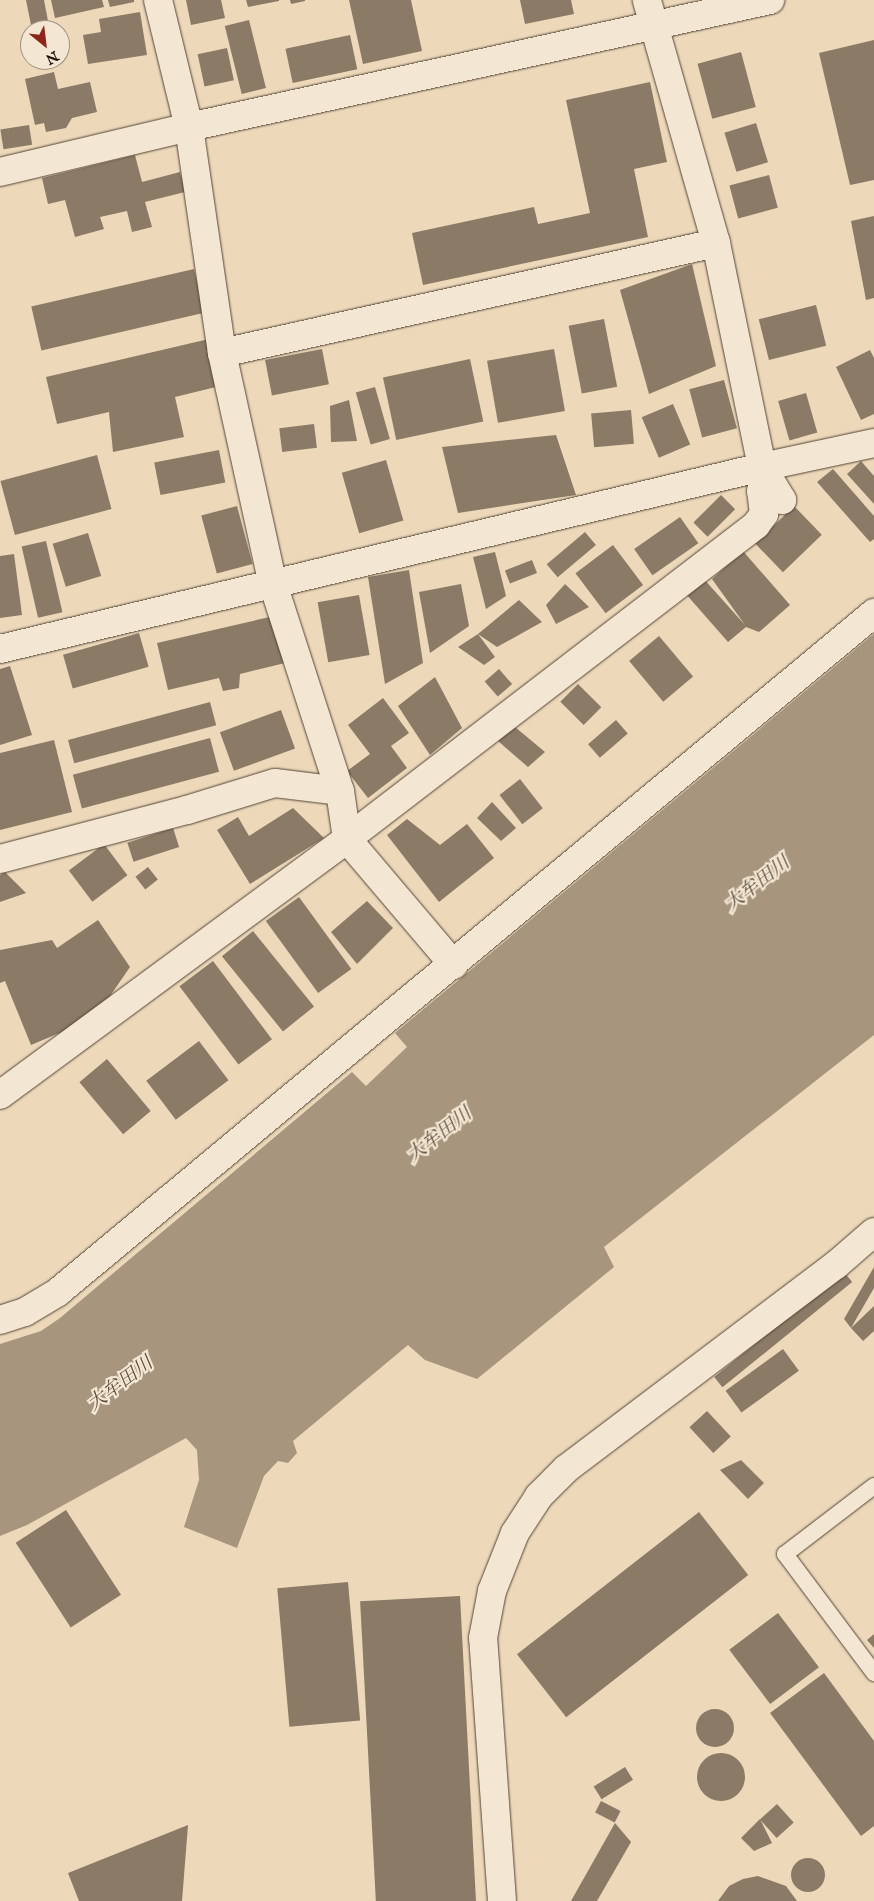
<!DOCTYPE html>
<html>
<head>
<meta charset="utf-8">
<style>
	body { margin:0 }
	#map { position:relative; width:874px; height:1901px; overflow:hidden; background:#edd8ba; font-family:"IM FELL English","Noto Serif JP",serif }
	div>[style] { position:absolute }
	.water>* { inset:0; background:#a7957e }
	.building>* { inset:0; background:#8a7a66; transform-origin:0 0 }
	.round { border-radius:50% }
	.roads { filter:drop-shadow(0 0 1px #524536) drop-shadow(0 0 1px #524536) }
	.lane>* { height:16px; margin:-8px; padding:0 8px; transform-origin:8px; border-radius:8px; background:#f3e6d2 }
	.street>* { height:28px; margin:-14px; padding:0 14px; transform-origin:14px; border-radius:14px; background:#f3e6d2 }
	.secondary>* { height:28px; margin:-14px; padding:0 14px; transform-origin:14px; border-radius:14px; background:#f3e6d2 }
	span { translate:-50% -50%; white-space:nowrap; text-align:center; line-height:1.15; -webkit-text-stroke:4.5px #f3e6d2; paint-order:stroke }
	.water-label { font-size:19px; color:#5c4e3e; font-style:italic }
	.north { position:absolute; left:20px; top:20px; width:50px; height:50px; box-sizing:border-box; background:#f3e6d2; border:1px solid #9e9282; border-radius:50%; rotate:151deg; font-size:14px; font-weight:700; line-height:20px; text-align:center; color:#1f140a }
	.north::after { content:''; display:block; margin:auto; width:18px; height:22px; background:#8f2418; clip-path:polygon(50% 0,100% 100%,50% 72%,0 100%) }
</style>
</head>
<body>
<div id="map">
	<div class="water">
		<div style="clip-path:polygon(874px 634px,874px 1035px,604px 1247px,614px 1267px,477px 1379px,425px 1360px,408px 1345px,293px 1441px,297px 1453px,288px 1463px,278px 1461px,264px 1476px,237px 1548px,184px 1527px,199px 1480px,197px 1450px,186px 1438px,27px 1525px,0 1536px,0 1344px,41px 1331px,60px 1318px,352px 1072px,366px 1086px,407px 1047px,395px 1033px)"></div>
	</div>
	<div class="building">
		<div style="clip-path:polygon(26px 0,44px 0,48px 21px,31px 25px)"></div>
		<div style="clip-path:polygon(51px 0,102px 0,104px 7px,55px 18px)"></div>
		<div style="clip-path:polygon(108px 0,134px 0,134px 2px,110px 7px)"></div>
		<div style="clip-path:polygon(186px 0,221px 0,225px 18px,191px 25px)"></div>
		<div style="clip-path:polygon(246px 0,279px 0,279px 1px,248px 7px)"></div>
		<div style="clip-path:polygon(290px 0,305px 0,305px 1px,291px 4px)"></div>
		<div style="clip-path:polygon(349px 0,411px 0,422px 51px,363px 64px)"></div>
		<div style="clip-path:polygon(520px 0,571px 0,574px 14px,525px 24px)"></div>
		<div style="clip-path:polygon(140px 12px,147px 55px,88px 64px,83px 35px,101px 32px,99px 19px)"></div>
		<div style="left:249px;top:20px;width:70px;height:25px;rotate:76deg"></div>
		<div style="left:350px;top:35px;width:35px;height:66px;rotate:78deg"></div>
		<div style="clip-path:polygon(874px 40px,874px 180px,850px 185px,819px 53px)"></div>
		<div style="left:227px;top:48px;width:33px;height:30px;rotate:78deg"></div>
		<div style="left:741px;top:52px;width:57px;height:45px;rotate:75deg"></div>
		<div style="clip-path:polygon(54px 72px,58px 89px,90px 82px,97px 112px,72px 118px,66px 128px,46px 132px,44px 123px,35px 125px,25px 79px)"></div>
		<div style="clip-path:polygon(650px 82px,667px 162px,634px 169px,648px 237px,423px 285px,412px 233px,534px 207px,538px 224px,590px 213px,566px 100px)"></div>
		<div style="left:756px;top:123px;width:41px;height:33px;rotate:73deg"></div>
		<div style="left:29px;top:125px;width:20px;height:29px;rotate:81deg"></div>
		<div style="clip-path:polygon(135px 155px,142px 182px,180px 172px,185px 192px,145px 202px,152px 227px,132px 232px,127px 211px,100px 217px,104px 229px,75px 237px,65px 200px,48px 204px,42px 178px)"></div>
		<div style="left:769px;top:175px;width:34px;height:41px;rotate:75deg"></div>
		<div style="clip-path:polygon(874px 216px,874px 298px,866px 300px,851px 221px)"></div>
		<div style="clip-path:polygon(692px 264px,716px 366px,649px 394px,620px 290px)"></div>
		<div style="left:194px;top:269px;width:45px;height:167px;rotate:77deg"></div>
		<div style="left:816px;top:305px;width:42px;height:59px;rotate:76deg"></div>
		<div style="left:604px;top:319px;width:69px;height:36px;rotate:79deg"></div>
		<div style="clip-path:polygon(209px 339px,220px 386px,175px 397px,184px 437px,113px 452px,109px 412px,57px 424px,46px 377px)"></div>
		<div style="left:322px;top:349px;width:36px;height:58px;rotate:79deg"></div>
		<div style="left:554px;top:349px;width:63px;height:68px;rotate:80deg"></div>
		<div style="clip-path:polygon(870px 350px,874px 358px,874px 414px,861px 420px,836px 367px)"></div>
		<div style="left:470px;top:359px;width:64px;height:89px;rotate:78deg"></div>
		<div style="left:724px;top:380px;width:50px;height:36px;rotate:75deg"></div>
		<div style="left:375px;top:387px;width:54px;height:20px;rotate:74deg"></div>
		<div style="left:806px;top:393px;width:41px;height:29px;rotate:74deg"></div>
		<div style="clip-path:polygon(349px 400px,357px 441px,331px 442px,330px 406px)"></div>
		<div style="left:673px;top:404px;width:44px;height:34px;rotate:67deg"></div>
		<div style="left:631px;top:410px;width:34px;height:40px;rotate:85deg"></div>
		<div style="left:314px;top:424px;width:24px;height:35px;rotate:83deg"></div>
		<div style="clip-path:polygon(556px 435px,576px 495px,458px 513px,442px 447px)"></div>
		<div style="left:219px;top:450px;width:33px;height:66px;rotate:79deg"></div>
		<div style="left:97px;top:455px;width:56px;height:100px;rotate:75deg"></div>
		<div style="left:386px;top:460px;width:63px;height:46px;rotate:74deg"></div>
		<div style="clip-path:polygon(861px 461px,874px 476px,874px 504px,847px 474px)"></div>
		<div style="clip-path:polygon(833px 469px,874px 516px,874px 539px,870px 542px,817px 482px)"></div>
		<div style="left:721px;top:495px;width:20px;height:39px;rotate:45deg"></div>
		<div style="left:237px;top:506px;width:60px;height:37px;rotate:75deg"></div>
		<div style="left:794px;top:506px;width:40px;height:54px;rotate:46deg"></div>
		<div style="left:680px;top:517px;width:32px;height:56px;rotate:55deg"></div>
		<div style="left:585px;top:532px;width:17px;height:50px;rotate:50deg"></div>
		<div style="left:88px;top:533px;width:45px;height:37px;rotate:73deg"></div>
		<div style="left:46px;top:541px;width:73px;height:25px;rotate:77deg"></div>
		<div style="left:613px;top:545px;width:50px;height:47px;rotate:53deg"></div>
		<div style="clip-path:polygon(743px 551px,790px 605px,759px 632px,746px 627px,728px 642px,685px 593px,703px 578px,745px 625px,712px 579px)"></div>
		<div style="clip-path:polygon(495px 552px,506px 596px,486px 609px,473px 557px)"></div>
		<div style="clip-path:polygon(14px 554px,22px 615px,0 618px,0 556px)"></div>
		<div style="left:532px;top:560px;width:14px;height:29px;rotate:69deg"></div>
		<div style="clip-path:polygon(409px 570px,423px 663px,385px 684px,368px 577px)"></div>
		<div style="clip-path:polygon(461px 584px,469px 626px,430px 653px,419px 592px)"></div>
		<div style="clip-path:polygon(565px 584px,589px 607px,556px 624px,546px 605px)"></div>
		<div style="left:359px;top:595px;width:61px;height:42px;rotate:80deg"></div>
		<div style="clip-path:polygon(519px 600px,542px 622px,497px 647px,478px 634px)"></div>
		<div style="clip-path:polygon(274px 616px,285px 663px,240px 674px,239px 688px,223px 691px,219px 678px,168px 690px,157px 643px)"></div>
		<div style="left:139px;top:633px;width:35px;height:79px;rotate:74deg"></div>
		<div style="clip-path:polygon(478px 634px,495px 657px,484px 665px,458px 647px)"></div>
		<div style="left:659px;top:636px;width:53px;height:39px;rotate:50deg"></div>
		<div style="clip-path:polygon(10px 666px,32px 735px,0 745px,0 669px)"></div>
		<div style="left:499px;top:669px;width:20px;height:19px;rotate:49deg"></div>
		<div style="clip-path:polygon(435px 677px,462px 728px,430px 755px,398px 706px)"></div>
		<div style="left:578px;top:684px;width:33px;height:25px;rotate:45deg"></div>
		<div style="clip-path:polygon(383px 698px,409px 733px,391px 746px,407px 768px,368px 798px,347px 771px,370px 754px,348px 725px)"></div>
		<div style="left:210px;top:702px;width:24px;height:147px;rotate:75deg"></div>
		<div style="left:281px;top:710px;width:41px;height:65px;rotate:70deg"></div>
		<div style="left:616px;top:720px;width:18px;height:37px;rotate:49deg"></div>
		<div style="clip-path:polygon(515px 727px,545px 752px,528px 767px,498px 741px)"></div>
		<div style="left:210px;top:738px;width:35px;height:142px;rotate:75deg"></div>
		<div style="clip-path:polygon(54px 740px,72px 812px,0 830px,0 753px)"></div>
		<div style="left:520px;top:779px;width:37px;height:26px;rotate:52deg"></div>
		<div style="clip-path:polygon(492px 802px,516px 828px,501px 841px,477px 818px)"></div>
		<div style="clip-path:polygon(293px 808px,324px 838px,250px 884px,217px 830px,238px 817px,249px 836px)"></div>
		<div style="clip-path:polygon(407px 819px,440px 845px,467px 824px,494px 858px,439px 902px,387px 835px)"></div>
		<div style="left:173px;top:828px;width:20px;height:48px;rotate:72deg"></div>
		<div style="left:104px;top:844px;width:39px;height:44px;rotate:53deg"></div>
		<div style="left:148px;top:867px;width:16px;height:16px;rotate:52deg"></div>
		<div style="clip-path:polygon(5px 872px,26px 893px,0 902px,0 875px)"></div>
		<div style="left:299px;top:897px;width:89px;height:41px;rotate:54deg"></div>
		<div style="clip-path:polygon(367px 901px,393px 928px,357px 964px,331px 932px)"></div>
		<div style="clip-path:polygon(98px 920px,130px 967px,95px 1018px,31px 1045px,5px 981px,0 983px,0 950px,52px 940px,57px 948px)"></div>
		<div style="left:253px;top:931px;width:97px;height:40px;rotate:51deg"></div>
		<div style="left:213px;top:961px;width:98px;height:42px;rotate:53deg"></div>
		<div style="left:199px;top:1041px;width:49px;height:66px;rotate:53deg"></div>
		<div style="left:107px;top:1059px;width:68px;height:36px;rotate:50deg"></div>
		<div style="clip-path:polygon(874px 1267px,874px 1288px,851px 1328px,874px 1306px,874px 1331px,863px 1341px,851px 1328px,844px 1319px)"></div>
		<div style="left:844px;top:1272px;width:13px;height:167px;rotate:51deg"></div>
		<div style="left:783px;top:1349px;width:27px;height:71px;rotate:54deg"></div>
		<div style="left:707px;top:1411px;width:35px;height:24px;rotate:47deg"></div>
		<div style="clip-path:polygon(741px 1460px,764px 1483px,748px 1499px,720px 1470px)"></div>
		<div style="left:66px;top:1510px;width:101px;height:60px;rotate:57deg"></div>
		<div style="left:699px;top:1512px;width:80px;height:231px;rotate:52deg"></div>
		<div style="left:348px;top:1582px;width:139px;height:71px;rotate:85deg"></div>
		<div style="left:460px;top:1596px;width:306px;height:100px;rotate:87deg"></div>
		<div style="left:778px;top:1613px;width:68px;height:61px;rotate:53deg"></div>
		<div style="clip-path:polygon(874px 1634px,874px 1648px,867px 1640px)"></div>
		<div style="clip-path:polygon(824px 1673px,874px 1741px,874px 1826px,861px 1836px,770px 1713px)"></div>
		<div class="round" style="left:696px;top:1709px;width:38px;height:38px"></div>
		<div class="round" style="left:697px;top:1753px;width:48px;height:48px"></div>
		<div style="left:625px;top:1767px;width:15px;height:37px;rotate:58deg"></div>
		<div style="left:601px;top:1801px;width:22px;height:13px;rotate:27deg"></div>
		<div style="left:777px;top:1804px;width:25px;height:23px;rotate:48deg"></div>
		<div style="clip-path:polygon(760px 1819px,772px 1843px,754px 1851px,741px 1838px)"></div>
		<div style="clip-path:polygon(615px 1823px,631px 1842px,597px 1901px,571px 1901px)"></div>
		<div style="clip-path:polygon(188px 1825px,182px 1901px,79px 1901px,68px 1873px)"></div>
		<div class="round" style="left:791px;top:1858px;width:34px;height:34px"></div>
		<div style="clip-path:polygon(758px 1876px,786px 1886px,797px 1901px,718px 1901px,729px 1886px,743px 1879px)"></div>
	</div>
	<div class="roads">
		<div class="lane">
			<div style="left:874px;top:1486px;width:112px;rotate:142.6deg"></div>
			<div style="left:785px;top:1554px;width:149px;rotate:53.2deg"></div>
		</div>
		<div class="street">
			<div style="left:158px;top:0;width:131px;rotate:76.3deg"></div>
			<div style="left:189px;top:127px;width:228px;rotate:81.7deg"></div>
			<div style="left:222px;top:353px;width:237px;rotate:77.6deg"></div>
			<div style="left:273px;top:584px;width:218px;rotate:72.1deg"></div>
			<div style="left:340px;top:791px;width:49px;rotate:81.7deg"></div>
			<div style="left:347px;top:839px;width:165px;rotate:49.7deg"></div>
			<div style="left:0;top:172px;width:194px;rotate:-13.4deg"></div>
			<div style="left:189px;top:127px;width:595px;rotate:-12.33deg"></div>
			<div style="left:222px;top:353px;width:506px;rotate:-12.55deg"></div>
			<div style="left:0;top:649px;width:783px;rotate:-13.43deg"></div>
			<div style="left:762px;top:467px;width:115px;rotate:-12.1deg"></div>
			<div style="left:0;top:859px;width:193px;rotate:-14.7deg"></div>
			<div style="left:187px;top:810px;width:92px;rotate:-17.1deg"></div>
			<div style="left:275px;top:783px;width:65px;rotate:7deg"></div>
			<div style="left:0;top:1095px;width:431px;rotate:-36.4deg"></div>
			<div style="left:347px;top:839px;width:516px;rotate:-37.51deg"></div>
			<div style="left:756px;top:525px;width:14px;rotate:-54deg"></div>
			<div style="left:764px;top:514px;width:23px;rotate:-97deg"></div>
			<div style="left:761px;top:491px;width:23px;rotate:23deg"></div>
			<div style="left:782px;top:500px;width:39px;rotate:-121deg"></div>
			<div style="left:762px;top:467px;width:229px;rotate:-101.6deg"></div>
			<div style="left:716px;top:243px;width:253px;rotate:-105.9deg"></div>
			<div style="left:0;top:1320px;width:26px;rotate:-18deg"></div>
			<div style="left:25px;top:1312px;width:39px;rotate:-31deg"></div>
			<div style="left:58px;top:1292px;width:1062px;rotate:-39.76deg"></div>
		</div>
		<div class="secondary">
			<div style="left:502px;top:1901px;width:264px;rotate:-94.1deg"></div>
			<div style="left:483px;top:1638px;width:48px;rotate:-79.2deg"></div>
			<div style="left:492px;top:1591px;width:62px;rotate:-68.4deg"></div>
			<div style="left:515px;top:1533px;width:44px;rotate:-57deg"></div>
			<div style="left:539px;top:1496px;width:38px;rotate:-45deg"></div>
			<div style="left:566px;top:1469px;width:338px;rotate:-37.1deg"></div>
			<div style="left:836px;top:1265px;width:50px;rotate:-41deg"></div>
		</div>
	</div>
	<div class="water-label">
		<span style="left:758px;top:885px;rotate:-38deg">大牟田川</span>
		<span style="left:440px;top:1136px;rotate:-38deg">大牟田川</span>
		<span style="left:121px;top:1385px;rotate:-37deg">大牟田川</span>
	</div>
	<div class="north">N</div>
</div>
</body>
</html>
